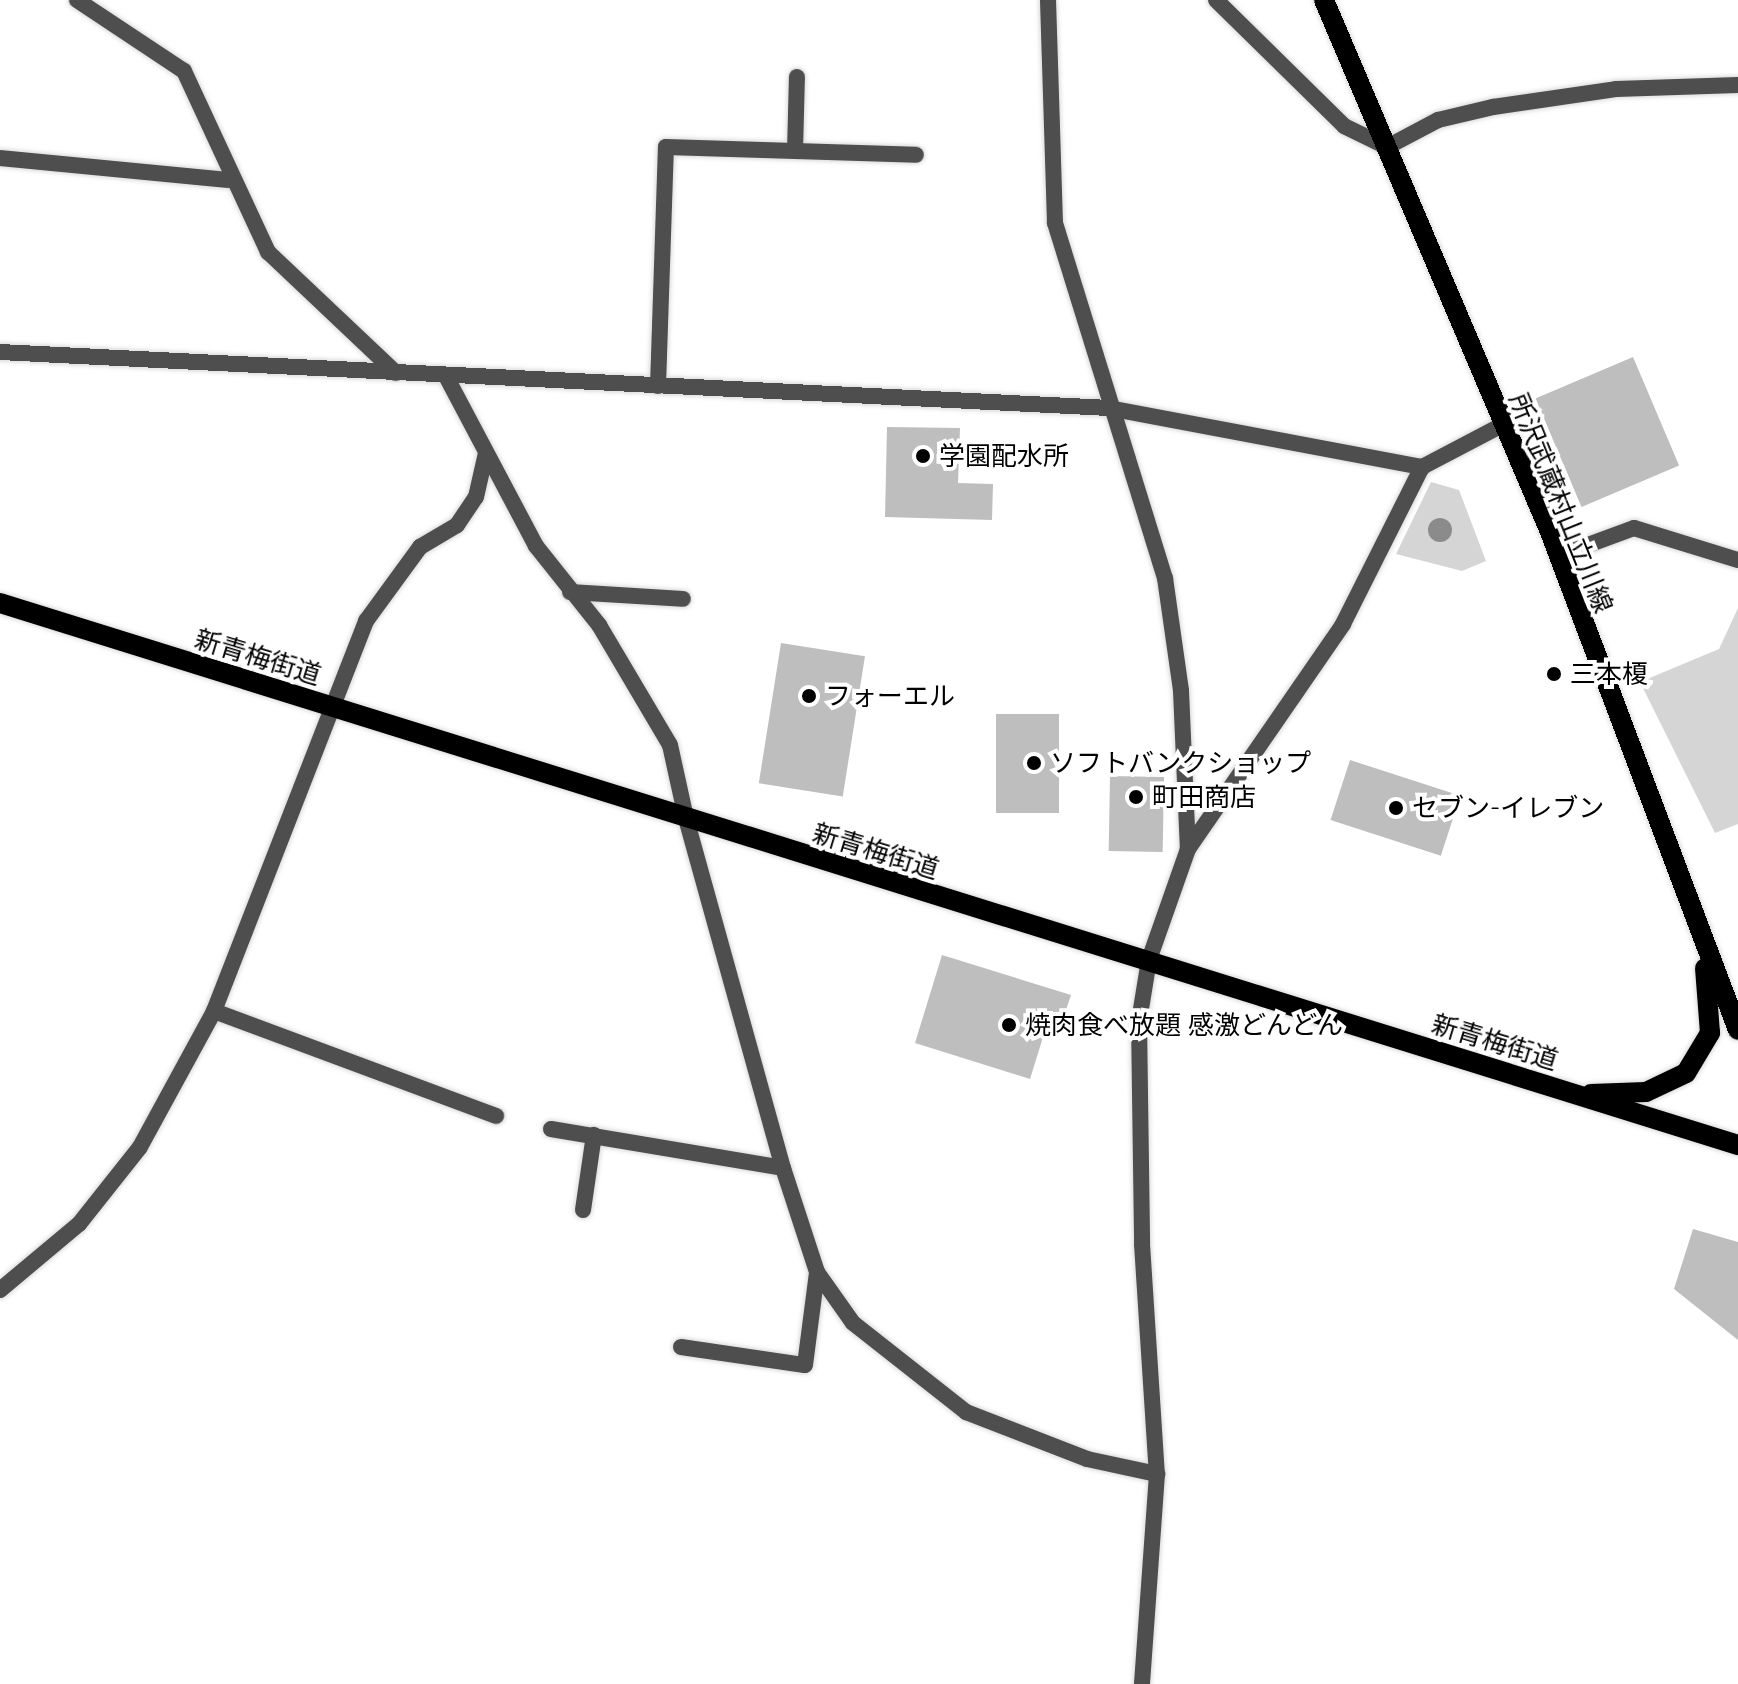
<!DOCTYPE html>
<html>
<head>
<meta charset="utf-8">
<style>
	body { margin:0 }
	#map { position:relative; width:1738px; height:1684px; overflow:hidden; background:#fff; font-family:Quicksand,"Noto Sans JP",sans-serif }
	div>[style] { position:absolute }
	.green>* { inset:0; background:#d5d5d5 }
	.building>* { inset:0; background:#bebebe; transform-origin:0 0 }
	.roads { filter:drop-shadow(0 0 2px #dbdbdb) drop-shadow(0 0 2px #dbdbdb) }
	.service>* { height:16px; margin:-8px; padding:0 8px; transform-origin:8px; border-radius:8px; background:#4e4e4e }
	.minor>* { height:16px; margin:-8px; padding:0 8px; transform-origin:8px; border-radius:8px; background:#4e4e4e }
	.tertiary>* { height:16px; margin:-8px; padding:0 8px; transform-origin:8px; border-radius:8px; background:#4e4e4e }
	.primary>* { height:20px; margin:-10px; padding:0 10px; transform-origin:10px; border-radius:10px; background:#000 }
	.trees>* { width:24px; height:24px; margin:-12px; border-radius:50%; background:#8b8b8b }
	.dots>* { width:22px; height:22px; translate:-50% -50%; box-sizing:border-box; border:4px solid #fff; border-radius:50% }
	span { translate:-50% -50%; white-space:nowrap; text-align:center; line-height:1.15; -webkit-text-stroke:8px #fff; paint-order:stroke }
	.poi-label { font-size:26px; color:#000 }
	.left { translate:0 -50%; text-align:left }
	.street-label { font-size:26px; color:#000 }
</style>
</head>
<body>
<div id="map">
	<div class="green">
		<div style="clip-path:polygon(1431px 482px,1459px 490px,1486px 561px,1462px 571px,1396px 554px)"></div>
		<div style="clip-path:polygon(1738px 608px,1738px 824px,1715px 833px,1640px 682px,1719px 649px)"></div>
	</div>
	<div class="building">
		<div style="left:1633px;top:357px;width:118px;height:106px;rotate:67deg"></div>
		<div style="clip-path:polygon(887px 427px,960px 428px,958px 483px,993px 484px,992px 520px,885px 517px)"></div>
		<div style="left:781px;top:643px;width:85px;height:142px;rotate:9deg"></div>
		<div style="left:996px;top:714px;width:63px;height:99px"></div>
		<div style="left:1350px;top:760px;width:116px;height:63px;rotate:18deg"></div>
		<div style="left:1110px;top:776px;width:54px;height:75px;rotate:1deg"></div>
		<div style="clip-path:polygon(942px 955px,1071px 995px,1061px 1025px,1048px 1021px,1030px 1079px,915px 1043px)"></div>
		<div style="clip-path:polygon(1693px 1229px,1738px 1242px,1738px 1340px,1674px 1289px)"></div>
	</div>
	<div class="roads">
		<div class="service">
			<div style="left:1216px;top:0;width:180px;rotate:44.5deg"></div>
			<div style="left:1344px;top:126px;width:48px;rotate:26deg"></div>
			<div style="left:795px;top:151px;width:74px;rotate:-88.5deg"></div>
			<div style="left:0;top:158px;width:229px;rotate:5.5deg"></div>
			<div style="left:658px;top:386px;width:239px;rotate:-88.1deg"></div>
			<div style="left:666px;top:147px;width:250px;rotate:1.8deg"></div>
			<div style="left:570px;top:592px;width:113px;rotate:3.5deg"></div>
			<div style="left:687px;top:822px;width:359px;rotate:74.5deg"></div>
			<div style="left:783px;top:1168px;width:109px;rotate:71.9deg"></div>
			<div style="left:817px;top:1272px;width:62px;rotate:54.8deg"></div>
			<div style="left:853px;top:1323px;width:144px;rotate:38.2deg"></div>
			<div style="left:966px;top:1412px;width:130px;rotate:21.2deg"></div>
			<div style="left:1087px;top:1459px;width:72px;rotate:12.1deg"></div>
			<div style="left:1188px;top:849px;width:273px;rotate:-55.4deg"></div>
			<div style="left:1343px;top:624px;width:176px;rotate:-63.3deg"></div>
			<div style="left:1422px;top:467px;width:93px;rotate:-27.7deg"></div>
			<div style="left:214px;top:1011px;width:301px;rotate:20.4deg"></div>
			<div style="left:551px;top:1129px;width:235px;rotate:9.5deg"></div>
			<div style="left:583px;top:1210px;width:76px;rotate:-81.7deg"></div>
			<div style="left:0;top:1290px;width:103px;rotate:-39.9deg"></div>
			<div style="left:79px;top:1224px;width:98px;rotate:-51.6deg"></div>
			<div style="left:140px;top:1147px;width:155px;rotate:-61.4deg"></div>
			<div style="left:214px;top:1011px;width:419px;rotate:-68.7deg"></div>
			<div style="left:366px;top:621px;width:92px;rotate:-53.9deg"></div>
			<div style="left:420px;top:547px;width:43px;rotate:-30.7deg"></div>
			<div style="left:457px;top:525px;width:34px;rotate:-56deg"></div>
			<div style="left:476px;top:497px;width:45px;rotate:-77.2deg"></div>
			<div style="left:681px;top:1347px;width:125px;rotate:8.3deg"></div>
			<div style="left:805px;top:1365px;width:94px;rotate:-82.6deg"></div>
		</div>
		<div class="minor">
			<div style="left:77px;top:0;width:128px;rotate:33.6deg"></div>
			<div style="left:184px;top:71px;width:200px;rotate:65.1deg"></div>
			<div style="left:268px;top:252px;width:176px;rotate:43.4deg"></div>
			<div style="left:1048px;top:0;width:223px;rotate:88.2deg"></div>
			<div style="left:1055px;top:223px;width:372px;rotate:72.8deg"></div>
			<div style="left:1165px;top:578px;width:114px;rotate:81.9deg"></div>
			<div style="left:1181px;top:691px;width:158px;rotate:87.5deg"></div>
			<div style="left:1188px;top:849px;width:118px;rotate:109.4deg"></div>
			<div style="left:1149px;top:960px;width:62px;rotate:99.3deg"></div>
			<div style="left:1139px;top:1021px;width:223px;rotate:89.2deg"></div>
			<div style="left:1142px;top:1244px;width:230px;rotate:86.3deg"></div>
			<div style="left:1157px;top:1474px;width:211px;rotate:94.1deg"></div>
			<div style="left:0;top:352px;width:1110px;rotate:2.89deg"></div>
			<div style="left:1109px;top:408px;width:319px;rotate:10.7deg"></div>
			<div style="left:446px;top:376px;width:192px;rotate:62.1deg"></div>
			<div style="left:536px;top:546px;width:101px;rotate:51.4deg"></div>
			<div style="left:599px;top:625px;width:139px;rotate:59.4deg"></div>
			<div style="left:670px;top:745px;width:79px;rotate:77.6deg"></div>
			<div style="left:1558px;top:556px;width:81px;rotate:-20.2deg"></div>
			<div style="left:1634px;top:528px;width:109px;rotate:17.1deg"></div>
		</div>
		<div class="tertiary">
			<div style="left:1387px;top:147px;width:58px;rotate:-27.9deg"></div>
			<div style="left:1438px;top:120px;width:57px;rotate:-13.3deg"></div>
			<div style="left:1493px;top:107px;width:124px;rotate:-8.3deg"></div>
			<div style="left:1616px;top:89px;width:122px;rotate:-1.9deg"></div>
		</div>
		<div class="primary">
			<div style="left:1324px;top:0;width:578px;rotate:66.98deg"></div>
			<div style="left:1550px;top:532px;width:532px;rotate:69.32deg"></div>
			<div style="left:0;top:603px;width:1821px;rotate:17.32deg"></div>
			<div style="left:1591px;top:1094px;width:55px;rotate:-2.1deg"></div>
			<div style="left:1646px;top:1092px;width:44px;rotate:-25.4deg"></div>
			<div style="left:1686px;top:1073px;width:47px;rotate:-59deg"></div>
			<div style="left:1710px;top:1033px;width:65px;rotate:-94.4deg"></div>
		</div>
	</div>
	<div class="trees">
		<div style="left:973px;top:456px"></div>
		<div style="left:1440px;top:530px"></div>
	</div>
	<div class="dots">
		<div style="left:923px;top:456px;background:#000"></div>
		<div style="left:1554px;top:674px;background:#000"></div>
		<div style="left:809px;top:696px;background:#000"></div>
		<div style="left:1034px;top:763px;background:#000"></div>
		<div style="left:1136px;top:797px;background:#000"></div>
		<div style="left:1396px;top:808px;background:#000"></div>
		<div style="left:1009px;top:1025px;background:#000"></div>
	</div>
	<div class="poi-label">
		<span class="left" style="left:939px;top:456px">学園配水所</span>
		<span class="left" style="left:1570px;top:674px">三本榎</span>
		<span class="left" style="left:825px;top:696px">フォーエル</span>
		<span class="left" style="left:1050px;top:763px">ソフトバンクショップ</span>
		<span class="left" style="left:1152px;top:797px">町田商店</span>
		<span class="left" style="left:1412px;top:808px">セブン-イレブン</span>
		<span class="left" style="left:1025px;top:1025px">焼肉食べ放題 感激どんどん</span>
	</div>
	<div class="street-label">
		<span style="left:1561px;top:503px;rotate:68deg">所沢武蔵村山立川線</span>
		<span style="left:258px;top:657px;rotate:17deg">新青梅街道</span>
		<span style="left:876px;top:851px;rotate:17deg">新青梅街道</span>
		<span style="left:1495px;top:1042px;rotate:17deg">新青梅街道</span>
	</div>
</div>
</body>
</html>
